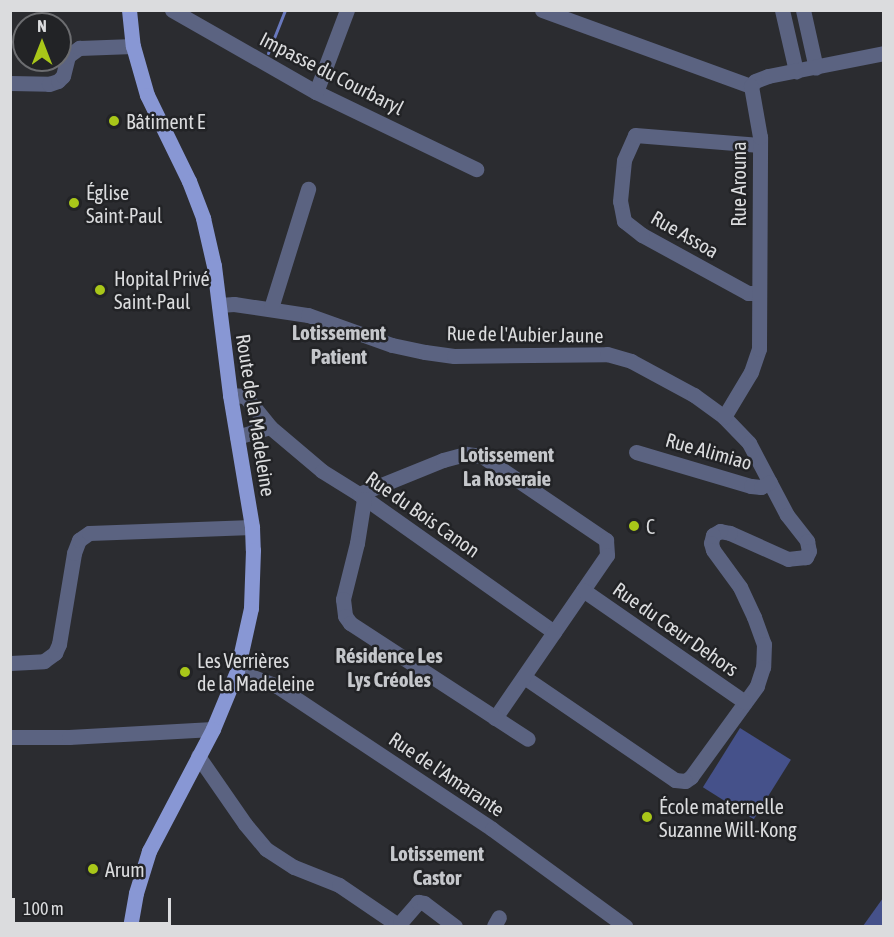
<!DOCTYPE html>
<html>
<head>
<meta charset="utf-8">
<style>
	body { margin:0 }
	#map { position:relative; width:894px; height:937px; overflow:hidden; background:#2b2c30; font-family:"Asap Condensed",sans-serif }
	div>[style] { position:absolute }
	.green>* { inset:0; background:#45518a; transform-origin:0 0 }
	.stream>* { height:3px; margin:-1.5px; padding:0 1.5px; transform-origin:1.5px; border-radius:1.5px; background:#6979be }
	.minor>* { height:15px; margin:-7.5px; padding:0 7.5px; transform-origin:7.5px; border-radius:7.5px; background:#5b6381 }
	.major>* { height:15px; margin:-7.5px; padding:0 7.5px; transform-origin:7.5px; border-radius:7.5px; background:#8897d4 }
	.dots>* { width:16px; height:16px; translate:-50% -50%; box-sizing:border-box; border:3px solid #222326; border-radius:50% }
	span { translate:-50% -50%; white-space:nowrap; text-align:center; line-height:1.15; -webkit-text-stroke:5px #222326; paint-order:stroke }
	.street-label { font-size:20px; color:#dbdcde }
	.poi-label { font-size:20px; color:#dbdcde }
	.left { translate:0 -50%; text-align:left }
	.neighbourhood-label { font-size:21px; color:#c5c7cb; font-weight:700 }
	.frame { position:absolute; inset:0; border:12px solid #dbdcde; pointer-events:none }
	.north { position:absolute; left:12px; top:12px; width:60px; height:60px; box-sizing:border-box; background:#222326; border:2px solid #6c6d70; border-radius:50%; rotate:0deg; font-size:16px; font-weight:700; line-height:24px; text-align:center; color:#dbdcde }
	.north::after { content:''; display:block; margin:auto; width:21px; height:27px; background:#a9c719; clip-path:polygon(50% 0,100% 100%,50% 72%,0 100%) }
	.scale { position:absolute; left:12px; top:898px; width:159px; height:27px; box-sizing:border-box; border:3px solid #dbdcde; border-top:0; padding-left:8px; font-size:18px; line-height:21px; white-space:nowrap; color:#dbdcde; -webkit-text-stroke:4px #222326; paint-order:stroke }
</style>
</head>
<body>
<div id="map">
	<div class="green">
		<div style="left:740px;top:728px;width:60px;height:70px;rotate:32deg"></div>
		<div style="clip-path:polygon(883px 898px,883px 926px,863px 926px)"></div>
	</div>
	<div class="stream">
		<div style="left:268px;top:53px;width:46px;rotate:-68.4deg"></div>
	</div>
	<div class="minor">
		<div style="left:172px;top:10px;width:166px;rotate:29.7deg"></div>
		<div style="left:316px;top:92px;width:178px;rotate:25.7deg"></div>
		<div style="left:542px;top:10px;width:222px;rotate:20deg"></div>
		<div style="left:782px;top:10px;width:63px;rotate:77.1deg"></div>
		<div style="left:803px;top:10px;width:59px;rotate:77.4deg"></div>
		<div style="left:10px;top:83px;width:39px;rotate:1deg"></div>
		<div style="left:49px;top:84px;width:9px;rotate:-18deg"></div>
		<div style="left:58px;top:81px;width:7px;rotate:-45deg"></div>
		<div style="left:63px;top:76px;width:21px;rotate:-76deg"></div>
		<div style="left:68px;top:56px;width:14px;rotate:-36deg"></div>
		<div style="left:79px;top:48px;width:54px;rotate:-2.1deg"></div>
		<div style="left:751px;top:86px;width:6px;rotate:-51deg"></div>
		<div style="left:755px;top:81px;width:14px;rotate:-21deg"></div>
		<div style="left:768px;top:76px;width:118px;rotate:-11.2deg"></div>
		<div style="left:316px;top:92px;width:88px;rotate:-69.3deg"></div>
		<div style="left:758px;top:293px;width:10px;rotate:180deg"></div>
		<div style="left:748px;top:293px;width:121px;rotate:-151.3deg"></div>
		<div style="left:642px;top:235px;width:23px;rotate:-142deg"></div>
		<div style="left:624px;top:221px;width:20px;rotate:-101deg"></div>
		<div style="left:620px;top:201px;width:41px;rotate:-84.4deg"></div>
		<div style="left:624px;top:160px;width:27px;rotate:-66deg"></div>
		<div style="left:635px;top:135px;width:125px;rotate:4.6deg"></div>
		<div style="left:219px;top:305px;width:15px;rotate:-4deg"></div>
		<div style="left:234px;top:304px;width:75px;rotate:8.5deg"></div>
		<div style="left:308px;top:315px;width:89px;rotate:19.7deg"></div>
		<div style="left:392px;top:345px;width:34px;rotate:12deg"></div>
		<div style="left:425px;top:352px;width:29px;rotate:8deg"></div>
		<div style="left:454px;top:356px;width:153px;rotate:-0.7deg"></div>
		<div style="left:607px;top:354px;width:25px;rotate:16deg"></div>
		<div style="left:631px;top:361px;width:72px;rotate:28.4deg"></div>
		<div style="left:694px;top:395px;width:37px;rotate:36deg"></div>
		<div style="left:724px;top:417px;width:36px;rotate:46deg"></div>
		<div style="left:749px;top:443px;width:81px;rotate:62.2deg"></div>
		<div style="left:787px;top:515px;width:33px;rotate:52deg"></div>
		<div style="left:807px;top:541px;width:10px;rotate:79deg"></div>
		<div style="left:809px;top:551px;width:7px;rotate:117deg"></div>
		<div style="left:806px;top:557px;width:18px;rotate:174deg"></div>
		<div style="left:788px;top:559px;width:64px;rotate:-155.9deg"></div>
		<div style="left:730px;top:533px;width:10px;rotate:-169deg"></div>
		<div style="left:720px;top:531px;width:8px;rotate:150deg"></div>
		<div style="left:713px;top:535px;width:8px;rotate:104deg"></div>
		<div style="left:711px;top:543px;width:7px;rotate:74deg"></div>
		<div style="left:713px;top:550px;width:46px;rotate:53.9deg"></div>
		<div style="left:740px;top:587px;width:33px;rotate:65deg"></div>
		<div style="left:754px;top:617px;width:29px;rotate:70deg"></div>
		<div style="left:764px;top:644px;width:23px;rotate:92deg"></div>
		<div style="left:763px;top:667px;width:20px;rotate:108deg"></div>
		<div style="left:757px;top:686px;width:112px;rotate:126deg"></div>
		<div style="left:691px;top:777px;width:7px;rotate:146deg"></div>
		<div style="left:685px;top:781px;width:10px;rotate:-174deg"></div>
		<div style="left:675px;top:780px;width:183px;rotate:-145.7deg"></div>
		<div style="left:271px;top:308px;width:125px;rotate:-72.7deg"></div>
		<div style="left:230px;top:395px;width:15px;rotate:4deg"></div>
		<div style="left:245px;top:396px;width:40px;rotate:51deg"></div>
		<div style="left:270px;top:427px;width:68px;rotate:40.2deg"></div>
		<div style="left:322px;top:471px;width:44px;rotate:31.9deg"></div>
		<div style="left:359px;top:494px;width:239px;rotate:35.3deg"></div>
		<div style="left:724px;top:417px;width:52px;rotate:-59deg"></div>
		<div style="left:751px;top:372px;width:24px;rotate:-71deg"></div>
		<div style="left:759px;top:349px;width:212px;rotate:-89.7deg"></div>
		<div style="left:760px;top:137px;width:52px;rotate:-100deg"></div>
		<div style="left:237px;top:437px;width:34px;rotate:-17deg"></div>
		<div style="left:636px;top:452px;width:120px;rotate:16.5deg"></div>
		<div style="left:751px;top:486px;width:10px;rotate:6deg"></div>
		<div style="left:761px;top:487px;width:10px;rotate:-29deg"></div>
		<div style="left:359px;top:494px;width:91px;rotate:-22deg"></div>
		<div style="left:443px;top:460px;width:24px;rotate:-15deg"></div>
		<div style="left:466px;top:454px;width:16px;rotate:7deg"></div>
		<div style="left:482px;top:456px;width:150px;rotate:34.1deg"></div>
		<div style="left:606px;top:540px;width:15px;rotate:86deg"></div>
		<div style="left:607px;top:555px;width:198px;rotate:124.5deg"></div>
		<div style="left:364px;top:499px;width:45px;rotate:99deg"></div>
		<div style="left:357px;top:543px;width:58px;rotate:104deg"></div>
		<div style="left:343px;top:599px;width:17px;rotate:83deg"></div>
		<div style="left:345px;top:616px;width:9px;rotate:54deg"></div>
		<div style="left:350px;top:623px;width:212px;rotate:33.1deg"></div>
		<div style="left:583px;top:590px;width:197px;rotate:34.7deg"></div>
		<div style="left:10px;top:663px;width:34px;rotate:-3deg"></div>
		<div style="left:44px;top:661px;width:14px;rotate:-36deg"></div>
		<div style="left:55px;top:653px;width:10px;rotate:-66deg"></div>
		<div style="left:59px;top:644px;width:92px;rotate:-80.6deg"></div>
		<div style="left:74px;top:553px;width:14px;rotate:-69deg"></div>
		<div style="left:79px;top:540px;width:12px;rotate:-35deg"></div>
		<div style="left:89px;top:533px;width:163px;rotate:-2.1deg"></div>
		<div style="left:237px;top:671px;width:43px;rotate:20.6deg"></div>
		<div style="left:277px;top:686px;width:258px;rotate:33.6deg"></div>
		<div style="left:492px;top:829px;width:165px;rotate:36.1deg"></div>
		<div style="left:10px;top:737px;width:59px"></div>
		<div style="left:69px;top:737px;width:144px;rotate:-3.2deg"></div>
		<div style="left:198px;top:756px;width:83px;rotate:55.3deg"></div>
		<div style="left:245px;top:824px;width:33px;rotate:50deg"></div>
		<div style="left:266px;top:849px;width:33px;rotate:33deg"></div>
		<div style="left:294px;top:867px;width:48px;rotate:21.8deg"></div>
		<div style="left:339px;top:885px;width:68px;rotate:34.2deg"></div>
		<div style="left:395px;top:923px;width:5px"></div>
		<div style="left:400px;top:923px;width:28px;rotate:-49deg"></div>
		<div style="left:418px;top:902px;width:6px;rotate:9deg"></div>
		<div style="left:424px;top:903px;width:39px;rotate:37deg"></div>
		<div style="left:494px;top:926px;width:10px;rotate:-61deg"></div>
	</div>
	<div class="major">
		<div style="left:129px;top:10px;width:36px;rotate:84deg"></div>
		<div style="left:133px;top:46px;width:51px;rotate:74.1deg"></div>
		<div style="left:147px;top:95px;width:96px;rotate:64deg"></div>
		<div style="left:189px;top:181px;width:40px;rotate:69deg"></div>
		<div style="left:203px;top:218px;width:49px;rotate:77.1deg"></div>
		<div style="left:214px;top:266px;width:130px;rotate:82.9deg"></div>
		<div style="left:230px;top:395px;width:134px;rotate:80.5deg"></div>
		<div style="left:252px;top:527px;width:23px;rotate:88deg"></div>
		<div style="left:253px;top:550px;width:58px;rotate:92deg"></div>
		<div style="left:251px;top:608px;width:65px;rotate:102.5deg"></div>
		<div style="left:237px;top:671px;width:63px;rotate:112.5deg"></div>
		<div style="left:213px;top:729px;width:138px;rotate:117.7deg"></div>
		<div style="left:149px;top:851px;width:44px;rotate:107.2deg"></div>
		<div style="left:136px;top:893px;width:34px;rotate:100deg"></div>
	</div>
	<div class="dots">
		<div style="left:114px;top:121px;background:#a9c719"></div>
		<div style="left:74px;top:203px;background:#a9c719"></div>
		<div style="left:100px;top:290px;background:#a9c719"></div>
		<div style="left:634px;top:526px;background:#a9c719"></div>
		<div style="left:185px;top:672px;background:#a9c719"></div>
		<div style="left:647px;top:817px;background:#a9c719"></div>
		<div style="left:93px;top:869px;background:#a9c719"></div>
	</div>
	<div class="street-label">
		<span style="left:332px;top:73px;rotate:27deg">Impasse du Courbaryl</span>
		<span style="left:738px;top:184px;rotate:-90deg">Rue Arouna</span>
		<span style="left:685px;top:234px;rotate:30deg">Rue Assoa</span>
		<span style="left:525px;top:334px;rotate:1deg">Rue de l'Aubier Jaune</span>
		<span style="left:256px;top:415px;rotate:81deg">Route de la Madeleine</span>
		<span style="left:709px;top:451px;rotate:16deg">Rue Alimiao</span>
		<span style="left:423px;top:514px;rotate:35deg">Rue du Bois Canon</span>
		<span style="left:676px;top:629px;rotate:35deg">Rue du Cœur Dehors</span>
		<span style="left:447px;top:774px;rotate:34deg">Rue de l'Amarante</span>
	</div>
	<div class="poi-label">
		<span class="left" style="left:126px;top:121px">Bâtiment E</span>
		<span class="left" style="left:86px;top:204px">Église<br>Saint-Paul</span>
		<span class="left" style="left:114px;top:290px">Hopital Privé<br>Saint-Paul</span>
		<span class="left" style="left:646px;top:526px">C</span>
		<span class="left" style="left:197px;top:672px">Les Verrières<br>de la Madeleine</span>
		<span class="left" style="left:659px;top:818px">École maternelle<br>Suzanne Will-Kong</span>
		<span class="left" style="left:105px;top:869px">Arum</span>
	</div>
	<div class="neighbourhood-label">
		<span style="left:339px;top:344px">Lotissement<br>Patient</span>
		<span style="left:507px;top:466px">Lotissement<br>La Roseraie</span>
		<span style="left:389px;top:667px">Résidence Les<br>Lys Créoles</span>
		<span style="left:437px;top:865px">Lotissement<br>Castor</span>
	</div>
	<div class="frame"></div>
	<div class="north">N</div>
	<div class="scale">100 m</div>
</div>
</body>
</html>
